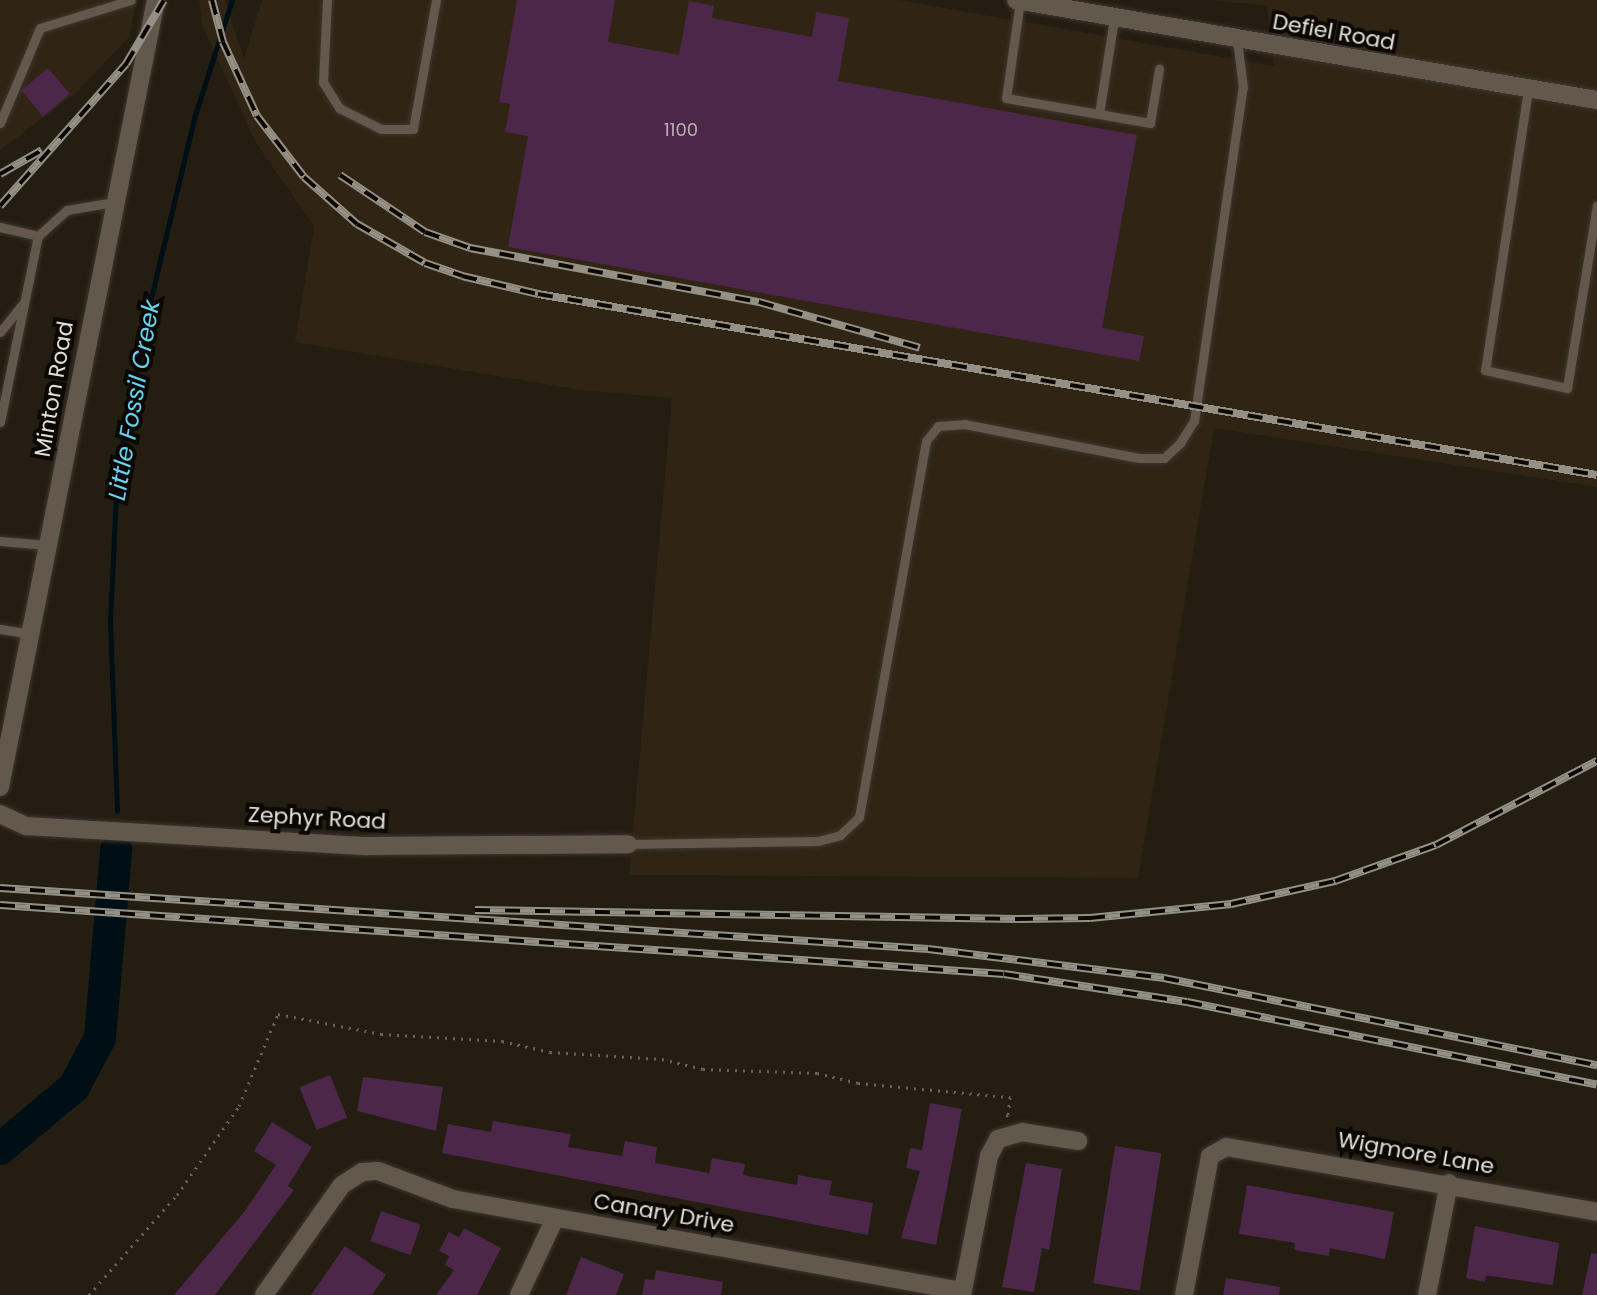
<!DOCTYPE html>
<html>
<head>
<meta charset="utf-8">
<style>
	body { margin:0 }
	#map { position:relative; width:1597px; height:1295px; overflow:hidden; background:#241d11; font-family:Poppins,sans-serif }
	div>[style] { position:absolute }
	.built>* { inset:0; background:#302514 }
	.stream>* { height:5px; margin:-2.5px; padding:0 2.5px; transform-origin:2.5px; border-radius:2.5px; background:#000e15 }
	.river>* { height:32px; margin:-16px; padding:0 16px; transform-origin:16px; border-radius:16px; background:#000e15 }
	.building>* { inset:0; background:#4c274a; transform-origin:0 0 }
	.path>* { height:3px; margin-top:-1.5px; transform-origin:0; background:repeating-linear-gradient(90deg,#686257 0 2px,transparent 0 8px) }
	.roads { filter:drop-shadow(0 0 2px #3c3630) drop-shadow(0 0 2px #3c3630) }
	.service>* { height:9px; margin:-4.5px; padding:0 4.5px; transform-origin:4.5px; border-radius:4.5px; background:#62584b }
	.minor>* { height:18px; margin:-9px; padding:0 9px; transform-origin:9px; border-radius:9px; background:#62584b }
	.rail>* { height:8px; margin-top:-4px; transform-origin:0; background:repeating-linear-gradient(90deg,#0b0804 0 15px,#959086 0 30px); box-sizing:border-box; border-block:2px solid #959086 }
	span { translate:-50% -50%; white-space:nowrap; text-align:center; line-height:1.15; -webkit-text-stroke:8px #0b0804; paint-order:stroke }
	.number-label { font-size:18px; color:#bdb0b3 }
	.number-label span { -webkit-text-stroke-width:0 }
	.street-label { font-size:22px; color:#e3ded6 }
	.water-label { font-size:24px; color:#69d2f3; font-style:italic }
</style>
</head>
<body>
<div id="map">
	<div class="built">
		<div style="clip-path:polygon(0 0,137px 0,129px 37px,75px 94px,0 150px)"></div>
		<div style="clip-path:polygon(199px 0,225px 0,244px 59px,262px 0,899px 0,1274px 66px,1267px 6px,1211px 0,1597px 0,1597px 487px,1214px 428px,1138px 878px,629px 875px,672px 398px,580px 390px,295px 342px,314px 226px,256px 143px,202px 25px)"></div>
	</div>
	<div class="stream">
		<div style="left:117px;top:811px;width:190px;rotate:-92.1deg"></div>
		<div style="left:110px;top:621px;width:151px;rotate:-87.3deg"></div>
		<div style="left:117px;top:470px;width:175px;rotate:-78.8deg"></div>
		<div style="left:151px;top:298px;width:188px;rotate:-76.5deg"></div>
		<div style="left:195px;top:115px;width:121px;rotate:-72.2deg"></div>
	</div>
	<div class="river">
		<div style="left:0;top:1149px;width:97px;rotate:-40deg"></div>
		<div style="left:74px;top:1087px;width:55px;rotate:-62deg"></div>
		<div style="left:100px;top:1038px;width:189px;rotate:-85.1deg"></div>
	</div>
	<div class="building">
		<div style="clip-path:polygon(517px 0,615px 0,608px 42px,679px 55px,689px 1px,714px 6px,712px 18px,812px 37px,816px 12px,849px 18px,838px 81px,1137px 135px,1102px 328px,1144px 336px,1139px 361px,508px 247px,528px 136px,505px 132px,510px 104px,499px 102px)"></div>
		<div style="left:48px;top:68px;width:34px;height:35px;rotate:50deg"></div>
		<div style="left:330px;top:1075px;width:46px;height:33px;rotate:68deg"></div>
		<div style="clip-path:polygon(363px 1077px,443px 1087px,436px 1131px,357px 1111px)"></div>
		<div style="clip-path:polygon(930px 1103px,962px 1109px,936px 1245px,901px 1238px,920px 1171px,906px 1168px,910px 1148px,922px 1150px)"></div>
		<div style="clip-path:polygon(493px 1121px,571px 1134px,568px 1147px,622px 1156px,625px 1141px,657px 1147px,655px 1163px,709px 1173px,712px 1158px,745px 1164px,743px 1175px,797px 1185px,798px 1175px,832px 1181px,829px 1195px,873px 1203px,868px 1235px,442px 1153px,448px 1124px,491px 1132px)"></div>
		<div style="clip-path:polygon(272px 1122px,312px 1147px,288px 1186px,294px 1190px,215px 1295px,174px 1295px,244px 1212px,276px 1165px,254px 1151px)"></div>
		<div style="left:1115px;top:1146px;width:47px;height:139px;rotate:9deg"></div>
		<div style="clip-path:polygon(1026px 1163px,1062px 1169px,1049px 1250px,1042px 1248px,1034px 1292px,1002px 1287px)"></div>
		<div style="clip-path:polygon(1247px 1185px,1394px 1212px,1385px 1259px,1330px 1248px,1329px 1256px,1294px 1250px,1295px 1243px,1239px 1234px)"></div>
		<div style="left:381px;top:1211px;width:42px;height:32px;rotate:19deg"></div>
		<div style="clip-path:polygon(1475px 1226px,1559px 1243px,1553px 1285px,1497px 1277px,1486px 1276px,1485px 1282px,1466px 1278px)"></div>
		<div style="clip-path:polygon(464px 1228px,501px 1248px,477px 1295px,436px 1295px,454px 1270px,445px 1265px,449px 1256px,439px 1251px,449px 1232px,459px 1237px)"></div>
		<div style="clip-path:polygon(345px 1246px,386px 1275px,372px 1295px,311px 1295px)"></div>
		<div style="clip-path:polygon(1591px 1253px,1597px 1254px,1597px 1295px,1582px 1295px)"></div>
		<div style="clip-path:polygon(581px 1257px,624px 1274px,616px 1295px,566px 1295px)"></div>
		<div style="clip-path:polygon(656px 1270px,723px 1282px,721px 1295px,642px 1295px,645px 1279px,654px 1280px)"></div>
		<div style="clip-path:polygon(1226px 1278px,1280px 1287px,1279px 1295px,1223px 1295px)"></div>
	</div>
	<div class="path">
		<div style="left:89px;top:1295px;width:133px;rotate:-48.7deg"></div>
		<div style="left:177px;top:1195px;width:108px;rotate:-55.1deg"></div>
		<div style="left:239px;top:1106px;width:100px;rotate:-67deg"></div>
		<div style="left:278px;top:1014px;width:105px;rotate:11deg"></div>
		<div style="left:381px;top:1034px;width:121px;rotate:3.3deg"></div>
		<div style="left:502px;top:1041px;width:49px;rotate:12.9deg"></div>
		<div style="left:550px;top:1052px;width:112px;rotate:3.6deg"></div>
		<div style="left:662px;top:1059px;width:42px;rotate:13.7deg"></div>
		<div style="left:703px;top:1069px;width:114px;rotate:2deg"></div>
		<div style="left:817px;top:1073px;width:42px;rotate:13.7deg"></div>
		<div style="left:858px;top:1083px;width:153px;rotate:5.3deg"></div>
		<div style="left:1010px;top:1097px;width:18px;rotate:96deg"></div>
		<div style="left:1008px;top:1115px;width:8px;rotate:150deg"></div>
	</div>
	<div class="roads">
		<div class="service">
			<div style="left:327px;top:0;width:82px;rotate:92.8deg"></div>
			<div style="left:323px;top:82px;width:31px;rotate:58deg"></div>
			<div style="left:339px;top:108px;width:47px;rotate:26.6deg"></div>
			<div style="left:381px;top:129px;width:32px"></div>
			<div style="left:413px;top:129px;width:131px;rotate:-79.9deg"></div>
			<div style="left:1020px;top:1px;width:98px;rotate:98.2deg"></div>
			<div style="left:1006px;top:98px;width:94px;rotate:9.8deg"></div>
			<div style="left:1114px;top:19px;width:96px;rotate:99deg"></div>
			<div style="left:1099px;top:114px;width:52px;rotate:10deg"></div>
			<div style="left:1150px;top:123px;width:55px;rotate:-80.5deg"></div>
			<div style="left:1528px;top:90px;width:283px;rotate:98.7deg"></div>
			<div style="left:1485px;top:370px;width:84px;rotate:12.4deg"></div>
			<div style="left:1567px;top:388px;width:185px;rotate:-80.7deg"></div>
			<div style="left:0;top:123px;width:103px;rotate:-67.2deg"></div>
			<div style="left:40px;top:28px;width:95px;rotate:-17.1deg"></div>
			<div style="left:0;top:227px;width:39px;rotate:13deg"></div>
			<div style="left:0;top:332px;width:35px;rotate:-51deg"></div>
			<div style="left:0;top:422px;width:190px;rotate:-78.5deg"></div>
			<div style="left:38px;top:236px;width:39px;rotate:-42deg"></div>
			<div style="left:67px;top:210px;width:48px;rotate:-9.7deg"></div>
			<div style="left:0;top:541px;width:48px;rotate:4.8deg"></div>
			<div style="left:0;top:629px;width:32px;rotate:9deg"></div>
			<div style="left:628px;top:844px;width:190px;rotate:-0.9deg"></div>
			<div style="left:818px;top:841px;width:23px;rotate:-15deg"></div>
			<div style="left:840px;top:835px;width:26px;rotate:-43deg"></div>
			<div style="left:859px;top:817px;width:382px;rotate:-79.9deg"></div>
			<div style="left:926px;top:441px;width:19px;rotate:-51deg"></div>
			<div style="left:938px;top:426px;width:26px;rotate:-4deg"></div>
			<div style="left:964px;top:424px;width:178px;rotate:11deg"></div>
			<div style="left:1139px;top:458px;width:25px"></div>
			<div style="left:1164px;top:458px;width:22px;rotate:-43deg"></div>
			<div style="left:1180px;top:443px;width:26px;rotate:-58deg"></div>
			<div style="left:1194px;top:421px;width:338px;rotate:-81.7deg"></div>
			<div style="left:1243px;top:87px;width:47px;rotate:-97.3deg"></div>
		</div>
		<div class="minor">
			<div style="left:1016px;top:0;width:590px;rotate:9.77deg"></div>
			<div style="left:0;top:787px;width:802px;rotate:-78.79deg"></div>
			<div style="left:0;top:814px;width:29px;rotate:25deg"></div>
			<div style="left:26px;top:826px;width:341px;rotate:3.4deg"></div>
			<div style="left:366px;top:846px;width:262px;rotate:-0.4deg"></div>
			<div style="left:264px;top:1295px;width:135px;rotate:-54.7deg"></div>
			<div style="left:342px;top:1185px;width:24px;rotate:-33deg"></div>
			<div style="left:362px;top:1172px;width:16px;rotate:-4deg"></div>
			<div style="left:378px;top:1171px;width:80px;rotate:20.5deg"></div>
			<div style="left:453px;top:1199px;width:517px;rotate:10.25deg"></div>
			<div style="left:519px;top:1295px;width:85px;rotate:-64.9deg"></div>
			<div style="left:962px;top:1295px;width:142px;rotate:-79deg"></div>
			<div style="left:989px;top:1156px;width:19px;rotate:-62deg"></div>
			<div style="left:998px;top:1139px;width:25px;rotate:-16deg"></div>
			<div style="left:1022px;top:1132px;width:57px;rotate:9.1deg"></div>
			<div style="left:1184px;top:1295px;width:141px;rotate:-79.4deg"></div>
			<div style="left:1210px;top:1156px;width:18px;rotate:-29deg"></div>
			<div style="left:1226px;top:1147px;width:377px;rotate:9.9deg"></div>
			<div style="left:1427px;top:1295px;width:114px;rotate:-78.9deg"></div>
		</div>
	</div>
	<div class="rail">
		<div style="left:212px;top:0;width:43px;rotate:75.3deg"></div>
		<div style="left:223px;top:42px;width:81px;rotate:65.3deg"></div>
		<div style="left:257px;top:116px;width:77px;rotate:52.4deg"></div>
		<div style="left:304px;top:177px;width:71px;rotate:41.6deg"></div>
		<div style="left:357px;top:224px;width:78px;rotate:29.8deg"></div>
		<div style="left:425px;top:263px;width:39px;rotate:19deg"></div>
		<div style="left:462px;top:276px;width:78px;rotate:13.3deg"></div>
		<div style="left:538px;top:294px;width:1074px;rotate:9.7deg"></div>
		<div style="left:0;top:174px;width:48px;rotate:-29.7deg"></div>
		<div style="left:340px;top:175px;width:102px;rotate:33.8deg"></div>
		<div style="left:425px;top:232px;width:48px;rotate:19.6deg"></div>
		<div style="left:470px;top:248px;width:294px;rotate:10.6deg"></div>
		<div style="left:759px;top:302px;width:167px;rotate:15.9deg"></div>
		<div style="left:0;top:206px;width:190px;rotate:-48.4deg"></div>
		<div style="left:126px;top:64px;width:74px;rotate:-59.3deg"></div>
		<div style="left:0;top:888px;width:930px;rotate:3.76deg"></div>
		<div style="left:928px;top:949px;width:238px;rotate:7deg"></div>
		<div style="left:1164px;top:978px;width:442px;rotate:11.4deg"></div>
		<div style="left:0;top:905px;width:1006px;rotate:3.93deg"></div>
		<div style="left:1004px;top:974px;width:185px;rotate:8.7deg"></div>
		<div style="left:1187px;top:1002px;width:418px;rotate:11.4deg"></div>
		<div style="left:475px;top:910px;width:543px;rotate:0.95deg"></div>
		<div style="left:1018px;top:919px;width:72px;rotate:-0.8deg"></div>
		<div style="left:1090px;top:918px;width:142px;rotate:-5.7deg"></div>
		<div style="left:1231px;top:904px;width:107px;rotate:-12.5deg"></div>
		<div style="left:1335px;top:881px;width:107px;rotate:-19.6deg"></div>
		<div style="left:1436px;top:845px;width:182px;rotate:-27.6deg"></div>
	</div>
	<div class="number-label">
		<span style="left:681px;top:130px">1100</span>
	</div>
	<div class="street-label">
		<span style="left:1334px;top:32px;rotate:10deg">Defiel Road</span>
		<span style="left:54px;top:389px;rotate:-80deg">Minton Road</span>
		<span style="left:317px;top:818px;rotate:3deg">Zephyr Road</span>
		<span style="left:1416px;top:1153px;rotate:10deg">Wigmore Lane</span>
		<span style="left:664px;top:1213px;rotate:10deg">Canary Drive</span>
	</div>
	<div class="water-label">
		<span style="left:134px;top:400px;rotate:-80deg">Little Fossil Creek</span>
	</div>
</div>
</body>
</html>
